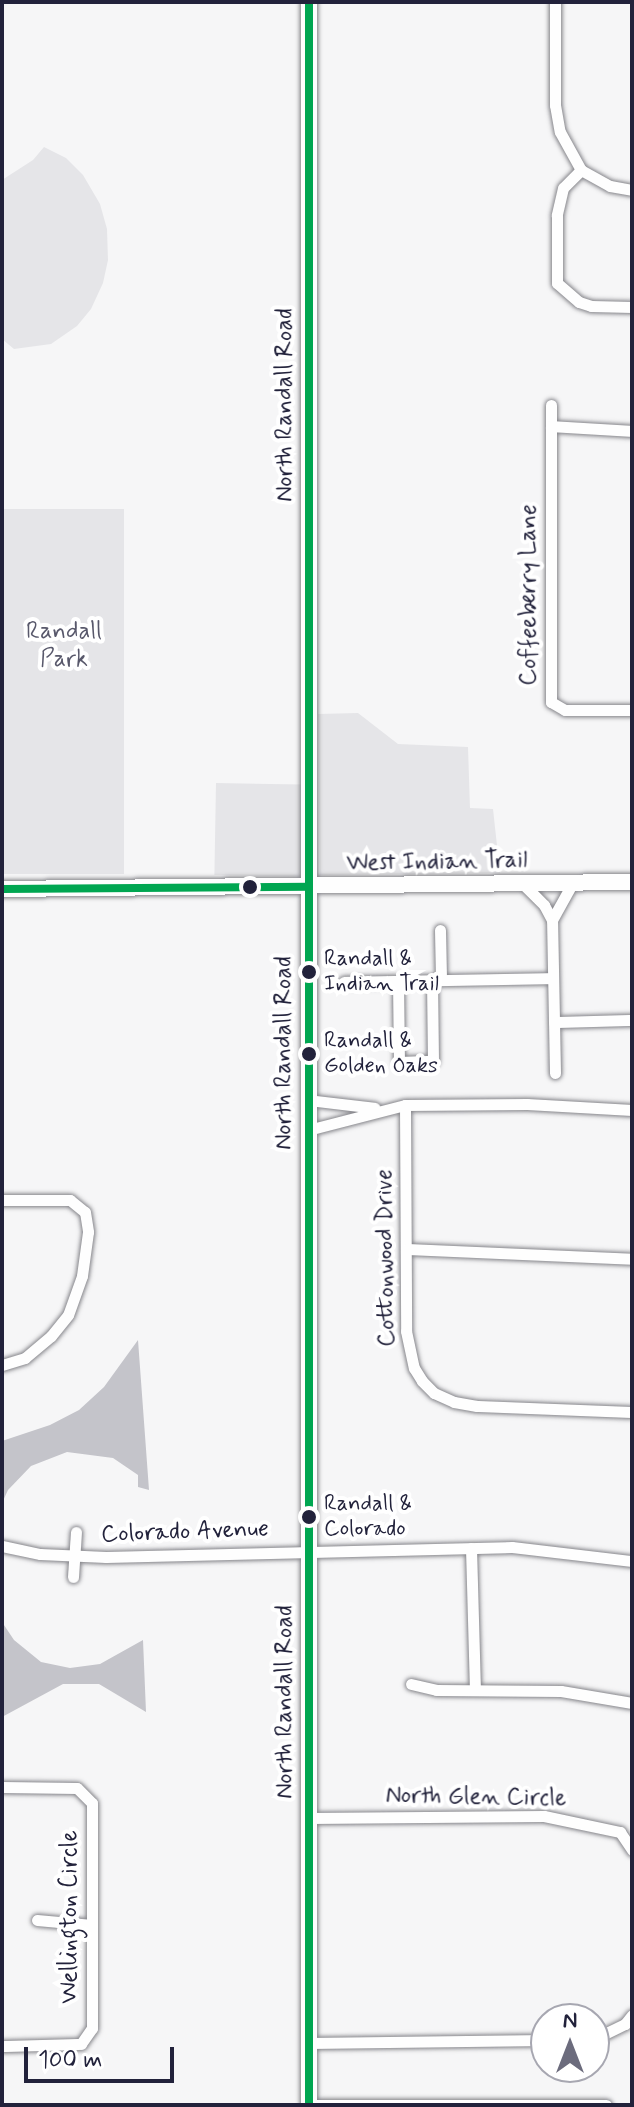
<!DOCTYPE html>
<html>
<head>
<meta charset="utf-8">
<style>
	body { margin:0 }
	#map { position:relative; width:634px; height:2107px; overflow:hidden; background:#f6f6f7; font-family:Mynerve,sans-serif }
	div>[style] { position:absolute }
	.built>* { inset:0; background:#e5e5e8; transform-origin:0 0 }
	.water>* { inset:0; background:#c4c4ca }
	.roads { filter:drop-shadow(0 0 2px #86868b) drop-shadow(0 0 2px #86868b) }
	.street>* { height:11px; margin:-5.5px; padding:0 5.5px; transform-origin:5.5px; border-radius:5.5px; background:#fefefe }
	.secondary>* { height:16px; margin:-8px; padding:0 8px; transform-origin:8px; border-radius:8px; background:#fefefe }
	.bus-1>* { height:8px; margin:-4px; padding:0 4px; transform-origin:4px; border-radius:4px; background:#00a651 }
	.dots>* { width:22px; height:22px; translate:-50% -50%; box-sizing:border-box; border:4px solid #fff; border-radius:50% }
	span { translate:-50% -50%; white-space:nowrap; text-align:center; line-height:1.15; -webkit-text-stroke:8px #fff; paint-order:stroke }
	.bus-label { font-size:22px; color:#22223b }
	.left { translate:0 -50%; text-align:left }
	.street-label { font-size:24px; color:#22223b }
	.park-label { font-size:24px; color:#58586b }
	.frame { position:absolute; inset:0; border:4px solid #22223b; pointer-events:none }
	.north { position:absolute; left:530px; top:2003px; width:80px; height:80px; box-sizing:border-box; background:#fff; border:2px solid #a7a7b1; border-radius:50%; rotate:0deg; font-size:22px; font-weight:700; line-height:32px; text-align:center; color:#22223b }
	.north::after { content:''; display:block; margin:auto; width:28px; height:36px; background:#6c6c7d; clip-path:polygon(50% 0,100% 100%,50% 72%,0 100%) }
	.scale { position:absolute; left:24px; top:2047px; width:150px; height:36px; box-sizing:border-box; border:4px solid #22223b; border-top:0; padding-left:10px; font-size:24px; line-height:28px; white-space:nowrap; color:#22223b; -webkit-text-stroke:6px #fff; paint-order:stroke }
</style>
</head>
<body>
<div id="map">
	<div class="built">
		<div style="clip-path:polygon(44px 147px,66px 158px,83px 175px,100px 204px,107px 229px,108px 260px,103px 283px,91px 309px,77px 326px,51px 344px,14px 349px,2px 339px,2px 180px,33px 160px)"></div>
		<div style="left:124px;top:509px;width:365px;height:122px;rotate:90deg"></div>
		<div style="clip-path:polygon(358px 713px,398px 744px,468px 747px,470px 808px,493px 809px,500px 873px,320px 875px,318px 714px)"></div>
		<div style="left:216px;top:783px;width:87px;height:92px;rotate:1deg"></div>
	</div>
	<div class="water">
		<div style="clip-path:polygon(138px 1340px,149px 1490px,138px 1487px,138px 1475px,113px 1458px,67px 1452px,31px 1466px,8px 1490px,2px 1503px,2px 1441px,50px 1425px,79px 1410px,104px 1387px)"></div>
		<div style="clip-path:polygon(2px 1622px,14px 1640px,41px 1662px,70px 1668px,100px 1664px,143px 1640px,146px 1712px,99px 1684px,63px 1684px,2px 1717px)"></div>
	</div>
	<div class="roads">
		<div class="street">
			<div style="left:555px;top:2px;width:103px;rotate:90deg"></div>
			<div style="left:555px;top:105px;width:27px;rotate:80deg"></div>
			<div style="left:560px;top:132px;width:43px;rotate:61.1deg"></div>
			<div style="left:581px;top:170px;width:33px;rotate:29deg"></div>
			<div style="left:610px;top:186px;width:22px;rotate:10deg"></div>
			<div style="left:581px;top:170px;width:25px;rotate:135deg"></div>
			<div style="left:563px;top:188px;width:28px;rotate:103deg"></div>
			<div style="left:557px;top:215px;width:68px;rotate:90deg"></div>
			<div style="left:557px;top:283px;width:29px;rotate:41deg"></div>
			<div style="left:579px;top:302px;width:13px;rotate:18deg"></div>
			<div style="left:591px;top:306px;width:41px;rotate:1.4deg"></div>
			<div style="left:551px;top:405px;width:297px;rotate:90deg"></div>
			<div style="left:551px;top:702px;width:16px;rotate:30deg"></div>
			<div style="left:565px;top:710px;width:67px"></div>
			<div style="left:551px;top:426px;width:81px;rotate:3.5deg"></div>
			<div style="left:523px;top:884px;width:30px;rotate:45deg"></div>
			<div style="left:544px;top:905px;width:17px;rotate:62deg"></div>
			<div style="left:440px;top:930px;width:49px;rotate:88.8deg"></div>
			<div style="left:398px;top:981px;width:81px;rotate:89.3deg"></div>
			<div style="left:399px;top:1062px;width:34px;rotate:-2deg"></div>
			<div style="left:433px;top:1061px;width:81px;rotate:-90.7deg"></div>
			<div style="left:344px;top:982px;width:209px;rotate:-1.1deg"></div>
			<div style="left:554px;top:1022px;width:78px;rotate:-1.5deg"></div>
			<div style="left:555px;top:1073px;width:153px;rotate:-91.1deg"></div>
			<div style="left:552px;top:920px;width:41px;rotate:-60.9deg"></div>
			<div style="left:308px;top:1100px;width:67px;rotate:6.8deg"></div>
			<div style="left:405px;top:1105px;width:226px;rotate:89.7deg"></div>
			<div style="left:406px;top:1331px;width:38px;rotate:78deg"></div>
			<div style="left:414px;top:1368px;width:15px;rotate:58deg"></div>
			<div style="left:422px;top:1381px;width:17px;rotate:45deg"></div>
			<div style="left:434px;top:1393px;width:22px;rotate:24deg"></div>
			<div style="left:454px;top:1402px;width:23px;rotate:10deg"></div>
			<div style="left:477px;top:1406px;width:155px;rotate:2.2deg"></div>
			<div style="left:308px;top:1130px;width:100px;rotate:-14.5deg"></div>
			<div style="left:405px;top:1105px;width:122px;rotate:-0.5deg"></div>
			<div style="left:527px;top:1104px;width:105px;rotate:3.3deg"></div>
			<div style="left:2px;top:1200px;width:68px"></div>
			<div style="left:70px;top:1200px;width:19px;rotate:39deg"></div>
			<div style="left:85px;top:1212px;width:20px;rotate:81deg"></div>
			<div style="left:88px;top:1232px;width:44px;rotate:97.8deg"></div>
			<div style="left:82px;top:1276px;width:41px;rotate:109.7deg"></div>
			<div style="left:68px;top:1315px;width:27px;rotate:129deg"></div>
			<div style="left:51px;top:1336px;width:34px;rotate:140deg"></div>
			<div style="left:25px;top:1358px;width:24px;rotate:163deg"></div>
			<div style="left:407px;top:1249px;width:225px;rotate:2.5deg"></div>
			<div style="left:2px;top:1546px;width:39px;rotate:12deg"></div>
			<div style="left:40px;top:1554px;width:66px;rotate:2.6deg"></div>
			<div style="left:106px;top:1557px;width:406px;rotate:-1.4deg"></div>
			<div style="left:512px;top:1547px;width:121px;rotate:6.7deg"></div>
			<div style="left:471px;top:1548px;width:141px;rotate:88.4deg"></div>
			<div style="left:73px;top:1577px;width:45px;rotate:-86.2deg"></div>
			<div style="left:411px;top:1684px;width:26px;rotate:13deg"></div>
			<div style="left:436px;top:1690px;width:125px;rotate:0.5deg"></div>
			<div style="left:561px;top:1691px;width:72px;rotate:9.6deg"></div>
			<div style="left:2px;top:1787px;width:75px;rotate:0.8deg"></div>
			<div style="left:77px;top:1788px;width:21px;rotate:45deg"></div>
			<div style="left:92px;top:1803px;width:225px;rotate:90deg"></div>
			<div style="left:92px;top:2028px;width:19px;rotate:125deg"></div>
			<div style="left:81px;top:2044px;width:79px;rotate:178.5deg"></div>
			<div style="left:309px;top:1818px;width:235px;rotate:-0.5deg"></div>
			<div style="left:544px;top:1816px;width:78px;rotate:11.9deg"></div>
			<div style="left:620px;top:1832px;width:22px;rotate:56deg"></div>
			<div style="left:37px;top:1920px;width:55px;rotate:5.2deg"></div>
			<div style="left:594px;top:2039px;width:34px;rotate:-26deg"></div>
			<div style="left:625px;top:2024px;width:11px;rotate:-52deg"></div>
			<div style="left:309px;top:2043px;width:237px;rotate:-0.7deg"></div>
			<div style="left:309px;top:2105px;width:297px"></div>
		</div>
		<div class="secondary">
			<div style="left:2px;top:889px;width:630px;rotate:-0.64deg"></div>
			<div style="left:309px;top:2105px;width:2103px;rotate:-90deg"></div>
		</div>
	</div>
	<div class="bus-1">
		<div style="left:309px;top:2px;width:2103px;rotate:90deg"></div>
		<div style="left:2px;top:889px;width:307px;rotate:-0.4deg"></div>
	</div>
	<div class="dots">
		<div style="left:250px;top:887px;background:#22223b"></div>
		<div style="left:309px;top:972px;background:#22223b"></div>
		<div style="left:309px;top:1054px;background:#22223b"></div>
		<div style="left:309px;top:1517px;background:#22223b"></div>
	</div>
	<div class="bus-label">
		<span class="left" style="left:324px;top:972px">Randall &amp;<br>Indian Trail</span>
		<span class="left" style="left:324px;top:1054px">Randall &amp;<br>Golden Oaks</span>
		<span class="left" style="left:324px;top:1517px">Randall &amp;<br>Colorado</span>
	</div>
	<div class="street-label">
		<span style="left:285px;top:405px;rotate:-90deg">North Randall Road</span>
		<span style="left:529px;top:595px;rotate:-90deg">Coffeeberry Lane</span>
		<span style="left:437px;top:862px;rotate:-1deg">West Indian Trail</span>
		<span style="left:284px;top:1053px;rotate:-90deg">North Randall Road</span>
		<span style="left:386px;top:1258px;rotate:-91deg">Cottonwood Drive</span>
		<span style="left:185px;top:1532px;rotate:-2deg">Colorado Avenue</span>
		<span style="left:285px;top:1702px;rotate:-90deg">North Randall Road</span>
		<span style="left:476px;top:1797px;rotate:1deg">North Glen Circle</span>
		<span style="left:70px;top:1917px;rotate:-90deg">Wellington Circle</span>
	</div>
	<div class="park-label">
		<span style="left:64px;top:646px">Randall<br>Park</span>
	</div>
	<div class="frame"></div>
	<div class="north">N</div>
	<div class="scale">100 m</div>
</div>
</body>
</html>
